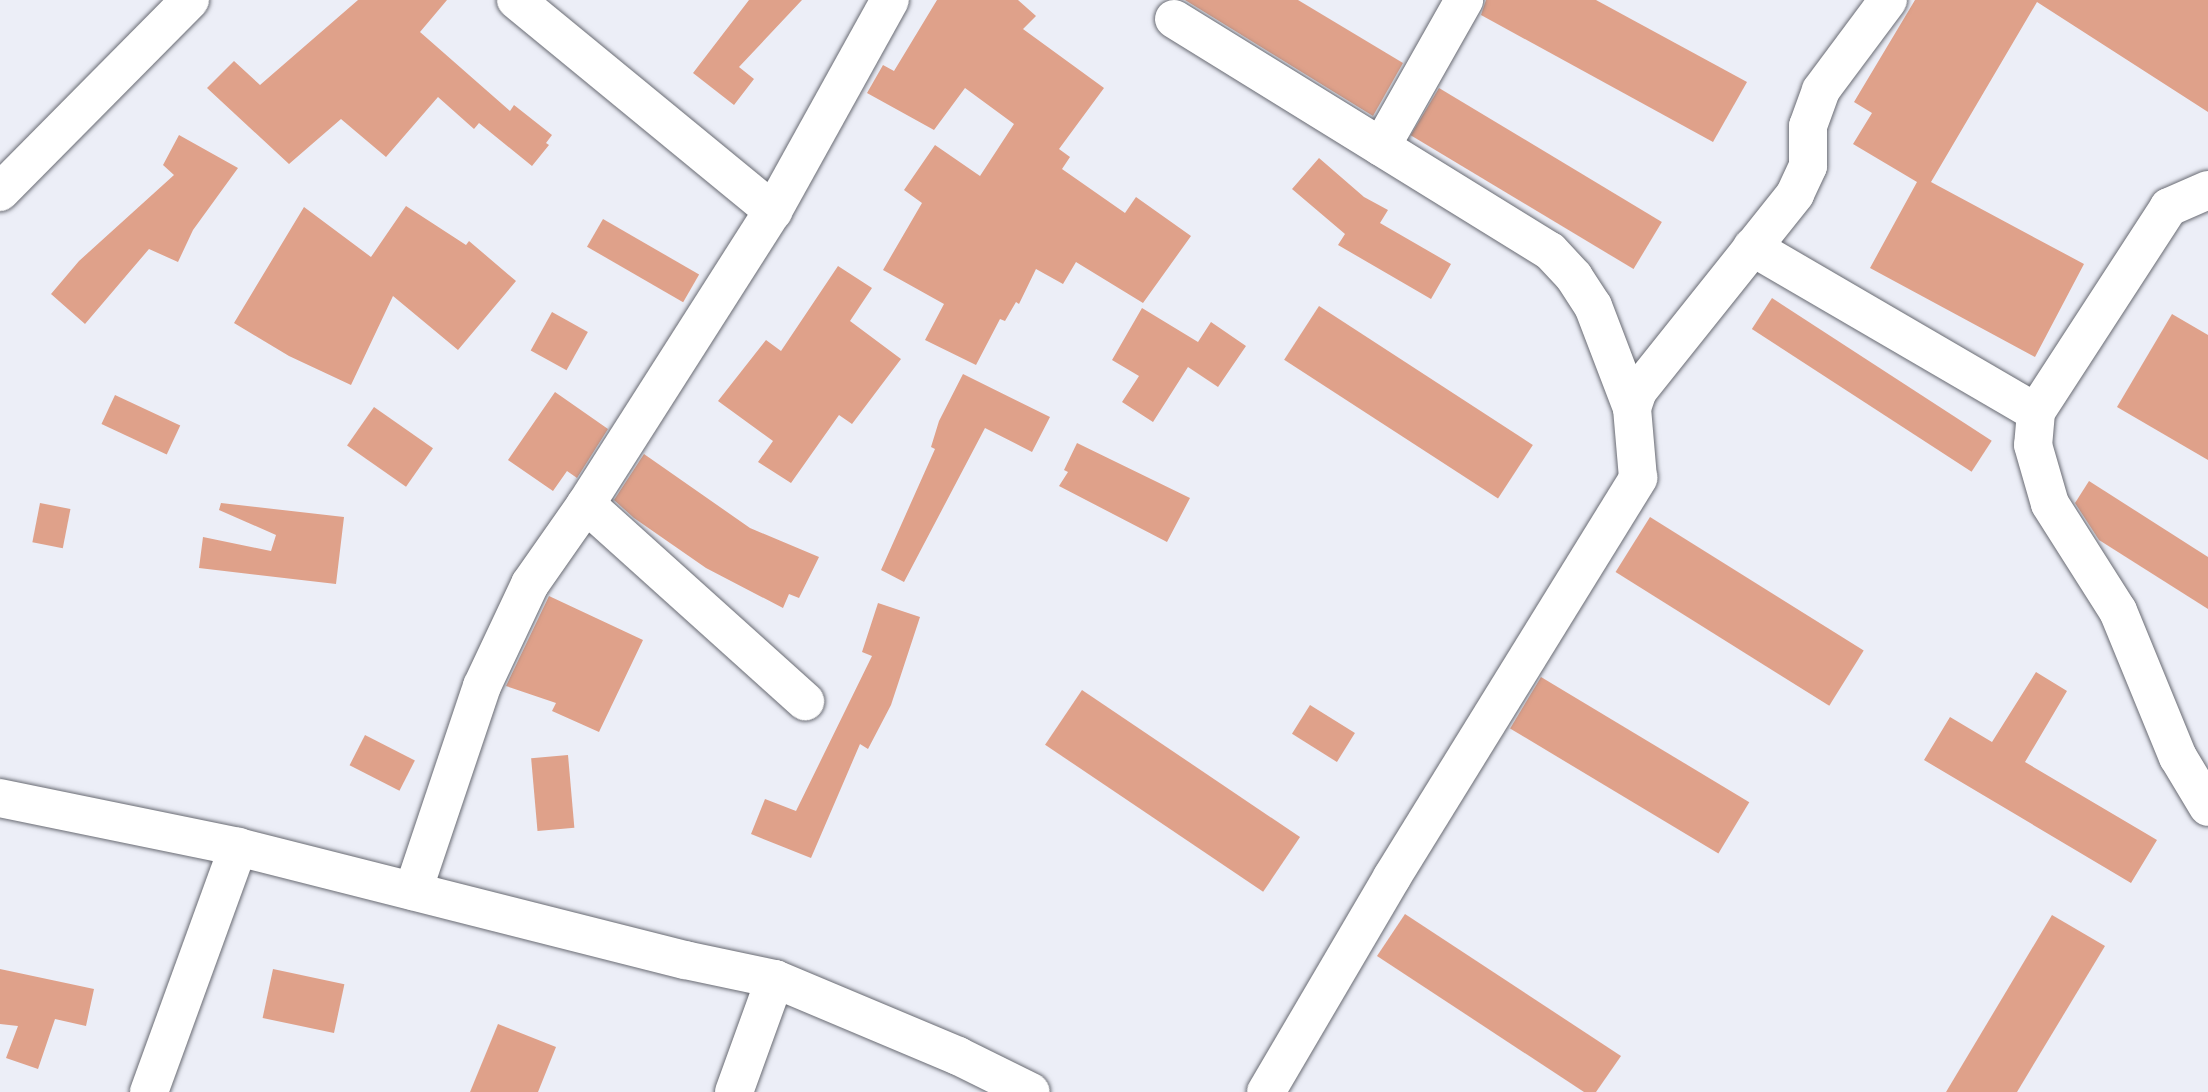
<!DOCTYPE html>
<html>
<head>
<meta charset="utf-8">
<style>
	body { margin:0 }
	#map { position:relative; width:2208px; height:1092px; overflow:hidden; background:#eceef7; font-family:"Asap Condensed",sans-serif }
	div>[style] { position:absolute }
	.building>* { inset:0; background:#dfa18a; transform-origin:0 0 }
	.roads { filter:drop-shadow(0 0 2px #696b73) drop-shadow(0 0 2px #696b73) }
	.minor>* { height:38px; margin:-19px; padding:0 19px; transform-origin:19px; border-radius:19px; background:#fff }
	span { translate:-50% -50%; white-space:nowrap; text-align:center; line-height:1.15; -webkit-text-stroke:5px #eceef7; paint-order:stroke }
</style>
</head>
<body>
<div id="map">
	<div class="building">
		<div style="clip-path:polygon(358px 0,447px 0,420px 32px,510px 111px,514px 105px,552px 135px,546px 143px,549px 145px,532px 166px,479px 123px,474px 129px,438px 97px,386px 157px,341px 119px,289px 164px,207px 88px,234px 61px,260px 85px)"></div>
		<div style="clip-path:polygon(749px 0,802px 0,739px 67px,754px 79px,734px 105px,693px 73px)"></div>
		<div style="clip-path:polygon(937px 0,1018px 0,1036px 16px,1023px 29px,1104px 88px,1059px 149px,1070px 157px,1062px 169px,1125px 213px,1136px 197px,1191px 236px,1143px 303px,1076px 262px,1063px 284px,1036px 269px,1019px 304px,1016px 302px,1005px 321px,1000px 319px,976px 365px,925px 340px,944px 304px,883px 270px,922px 203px,904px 190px,935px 145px,980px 176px,1014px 124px,965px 88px,934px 130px,867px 93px,883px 65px,894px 71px)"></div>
		<div style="clip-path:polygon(1185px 0,1298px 0,1403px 63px,1373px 116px)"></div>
		<div style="clip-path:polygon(1486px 0,1596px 0,1747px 82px,1713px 142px,1481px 15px)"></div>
		<div style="clip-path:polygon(1915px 0,2208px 0,2208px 112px,2037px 2px,1931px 182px,2084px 264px,2035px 357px,1870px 268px,1917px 182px,1853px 144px,1872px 113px,1854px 102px)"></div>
		<div style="left:1439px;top:88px;width:260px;height:55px;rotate:31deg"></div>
		<div style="clip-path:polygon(179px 135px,238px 168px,193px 230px,178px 262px,149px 249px,85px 324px,51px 294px,79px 261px,174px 175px,163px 165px)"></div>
		<div style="clip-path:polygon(1319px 158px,1364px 197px,1388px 210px,1380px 223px,1451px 264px,1431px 299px,1338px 245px,1345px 234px,1292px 189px)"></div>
		<div style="clip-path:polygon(406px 206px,466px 245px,469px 241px,516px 281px,458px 350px,393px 296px,351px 385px,289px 356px,234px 323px,304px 207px,371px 257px)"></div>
		<div style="left:603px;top:219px;width:111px;height:32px;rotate:30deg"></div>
		<div style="clip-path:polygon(838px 266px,872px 288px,850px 321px,901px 359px,852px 424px,839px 415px,791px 483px,758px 462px,773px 441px,718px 401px,766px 340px,781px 351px)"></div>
		<div style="left:1772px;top:298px;width:262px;height:37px;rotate:33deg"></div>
		<div style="left:1319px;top:306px;width:255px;height:64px;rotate:33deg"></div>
		<div style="clip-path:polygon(1142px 308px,1198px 342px,1211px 322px,1246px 346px,1218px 387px,1188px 367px,1153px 422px,1122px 402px,1139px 376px,1112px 360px)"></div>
		<div style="left:552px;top:312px;width:41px;height:44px;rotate:29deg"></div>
		<div style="clip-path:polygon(2172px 314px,2208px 335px,2208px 460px,2117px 407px)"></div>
		<div style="clip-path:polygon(963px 374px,1050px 417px,1032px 452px,985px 428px,904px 582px,881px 570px,935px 449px,931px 447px,939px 421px)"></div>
		<div style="clip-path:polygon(555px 392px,608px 429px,577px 478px,567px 471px,553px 491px,508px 460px)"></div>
		<div style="left:115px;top:395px;width:72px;height:32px;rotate:25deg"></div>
		<div style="left:374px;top:407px;width:72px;height:47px;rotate:35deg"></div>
		<div style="clip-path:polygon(1077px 443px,1190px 498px,1167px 542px,1059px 486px,1068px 472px,1064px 470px)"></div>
		<div style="clip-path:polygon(644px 454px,750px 528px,819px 557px,799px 598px,789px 594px,783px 608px,706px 568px,634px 518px,614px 500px)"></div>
		<div style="clip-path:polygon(2089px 481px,2208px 557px,2208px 609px,2099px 540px,2075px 503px)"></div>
		<div style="left:40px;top:503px;width:31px;height:40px;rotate:11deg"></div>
		<div style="clip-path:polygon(221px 503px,344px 517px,336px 584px,199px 568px,203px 537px,271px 551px,276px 535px,219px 510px)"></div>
		<div style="left:1650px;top:517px;width:252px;height:65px;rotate:32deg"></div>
		<div style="clip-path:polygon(549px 596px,643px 640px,599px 732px,552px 711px,556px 703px,506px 686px)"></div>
		<div style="clip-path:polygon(878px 603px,920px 617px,891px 705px,868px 749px,860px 744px,811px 858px,751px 834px,765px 799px,796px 811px,872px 656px,862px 652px)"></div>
		<div style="clip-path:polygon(2036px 672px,2067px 691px,2025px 762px,2157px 840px,2131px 883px,1924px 760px,1950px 717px,1992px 742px)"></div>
		<div style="left:1541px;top:677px;width:243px;height:60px;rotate:31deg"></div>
		<div style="left:1082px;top:690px;width:263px;height:66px;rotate:34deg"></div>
		<div style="left:1310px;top:705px;width:53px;height:34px;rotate:32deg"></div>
		<div style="left:365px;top:735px;width:56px;height:34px;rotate:27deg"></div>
		<div style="left:568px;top:755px;width:73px;height:37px;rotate:85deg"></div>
		<div style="clip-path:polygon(1405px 914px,1621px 1056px,1596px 1092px,1584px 1092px,1377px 956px)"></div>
		<div style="clip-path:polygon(2052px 915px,2105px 946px,2017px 1092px,1946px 1092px)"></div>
		<div style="clip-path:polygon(0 969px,94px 989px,86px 1026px,55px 1019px,38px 1069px,6px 1058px,18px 1026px,0 1024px)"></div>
		<div style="left:273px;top:969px;width:73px;height:50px;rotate:12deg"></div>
		<div style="clip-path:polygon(498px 1024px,556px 1047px,538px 1092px,470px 1092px)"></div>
	</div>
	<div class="roads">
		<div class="minor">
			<div style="left:516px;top:0;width:333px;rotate:39.4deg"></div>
			<div style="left:1174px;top:19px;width:442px;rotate:31.7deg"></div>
			<div style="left:1550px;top:251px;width:35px;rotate:47deg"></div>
			<div style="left:1574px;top:277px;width:35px;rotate:57deg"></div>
			<div style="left:1593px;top:306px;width:109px;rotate:69.1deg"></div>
			<div style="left:1381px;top:147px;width:169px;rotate:-60.5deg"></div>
			<div style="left:2208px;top:190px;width:43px;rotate:156.4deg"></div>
			<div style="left:2169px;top:207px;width:244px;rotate:123deg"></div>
			<div style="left:2036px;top:412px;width:33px;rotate:95deg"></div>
			<div style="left:2033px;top:445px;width:61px;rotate:73.9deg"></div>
			<div style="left:2050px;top:504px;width:127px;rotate:57.6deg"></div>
			<div style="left:2118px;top:611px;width:158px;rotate:67.7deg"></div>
			<div style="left:2178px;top:757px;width:58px;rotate:59deg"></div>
			<div style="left:0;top:192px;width:270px;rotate:-45.3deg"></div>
			<div style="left:1752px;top:247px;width:328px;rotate:30.2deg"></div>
			<div style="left:586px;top:504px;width:295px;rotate:42deg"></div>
			<div style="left:0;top:798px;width:243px;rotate:11.6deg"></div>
			<div style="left:238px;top:847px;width:461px;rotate:14.2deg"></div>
			<div style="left:685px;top:960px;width:92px;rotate:11.9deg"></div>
			<div style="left:775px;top:979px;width:199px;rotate:22.8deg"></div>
			<div style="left:958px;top:1056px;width:81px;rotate:26.3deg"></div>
			<div style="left:413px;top:891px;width:216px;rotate:-71.4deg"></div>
			<div style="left:482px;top:686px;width:113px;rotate:-64.8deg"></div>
			<div style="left:530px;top:584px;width:98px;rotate:-55deg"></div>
			<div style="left:586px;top:504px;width:348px;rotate:-57.5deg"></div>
			<div style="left:773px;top:211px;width:241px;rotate:-61deg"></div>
			<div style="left:149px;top:1092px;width:261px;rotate:-70deg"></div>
			<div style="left:734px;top:1092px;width:120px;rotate:-70.1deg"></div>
			<div style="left:1266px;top:1092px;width:249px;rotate:-59.6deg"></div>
			<div style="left:1392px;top:877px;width:469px;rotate:-58.3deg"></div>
			<div style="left:1638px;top:478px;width:70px;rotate:-94.9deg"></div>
			<div style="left:1632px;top:408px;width:18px;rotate:-71deg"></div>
			<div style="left:1638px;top:391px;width:252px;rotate:-51.4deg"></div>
			<div style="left:1795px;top:194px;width:31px;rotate:-65deg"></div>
			<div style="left:1808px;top:166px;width:40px;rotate:-90deg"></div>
			<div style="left:1808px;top:126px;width:38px;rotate:-70deg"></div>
			<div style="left:1821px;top:90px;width:112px;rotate:-53.3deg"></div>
		</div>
	</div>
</div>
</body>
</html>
